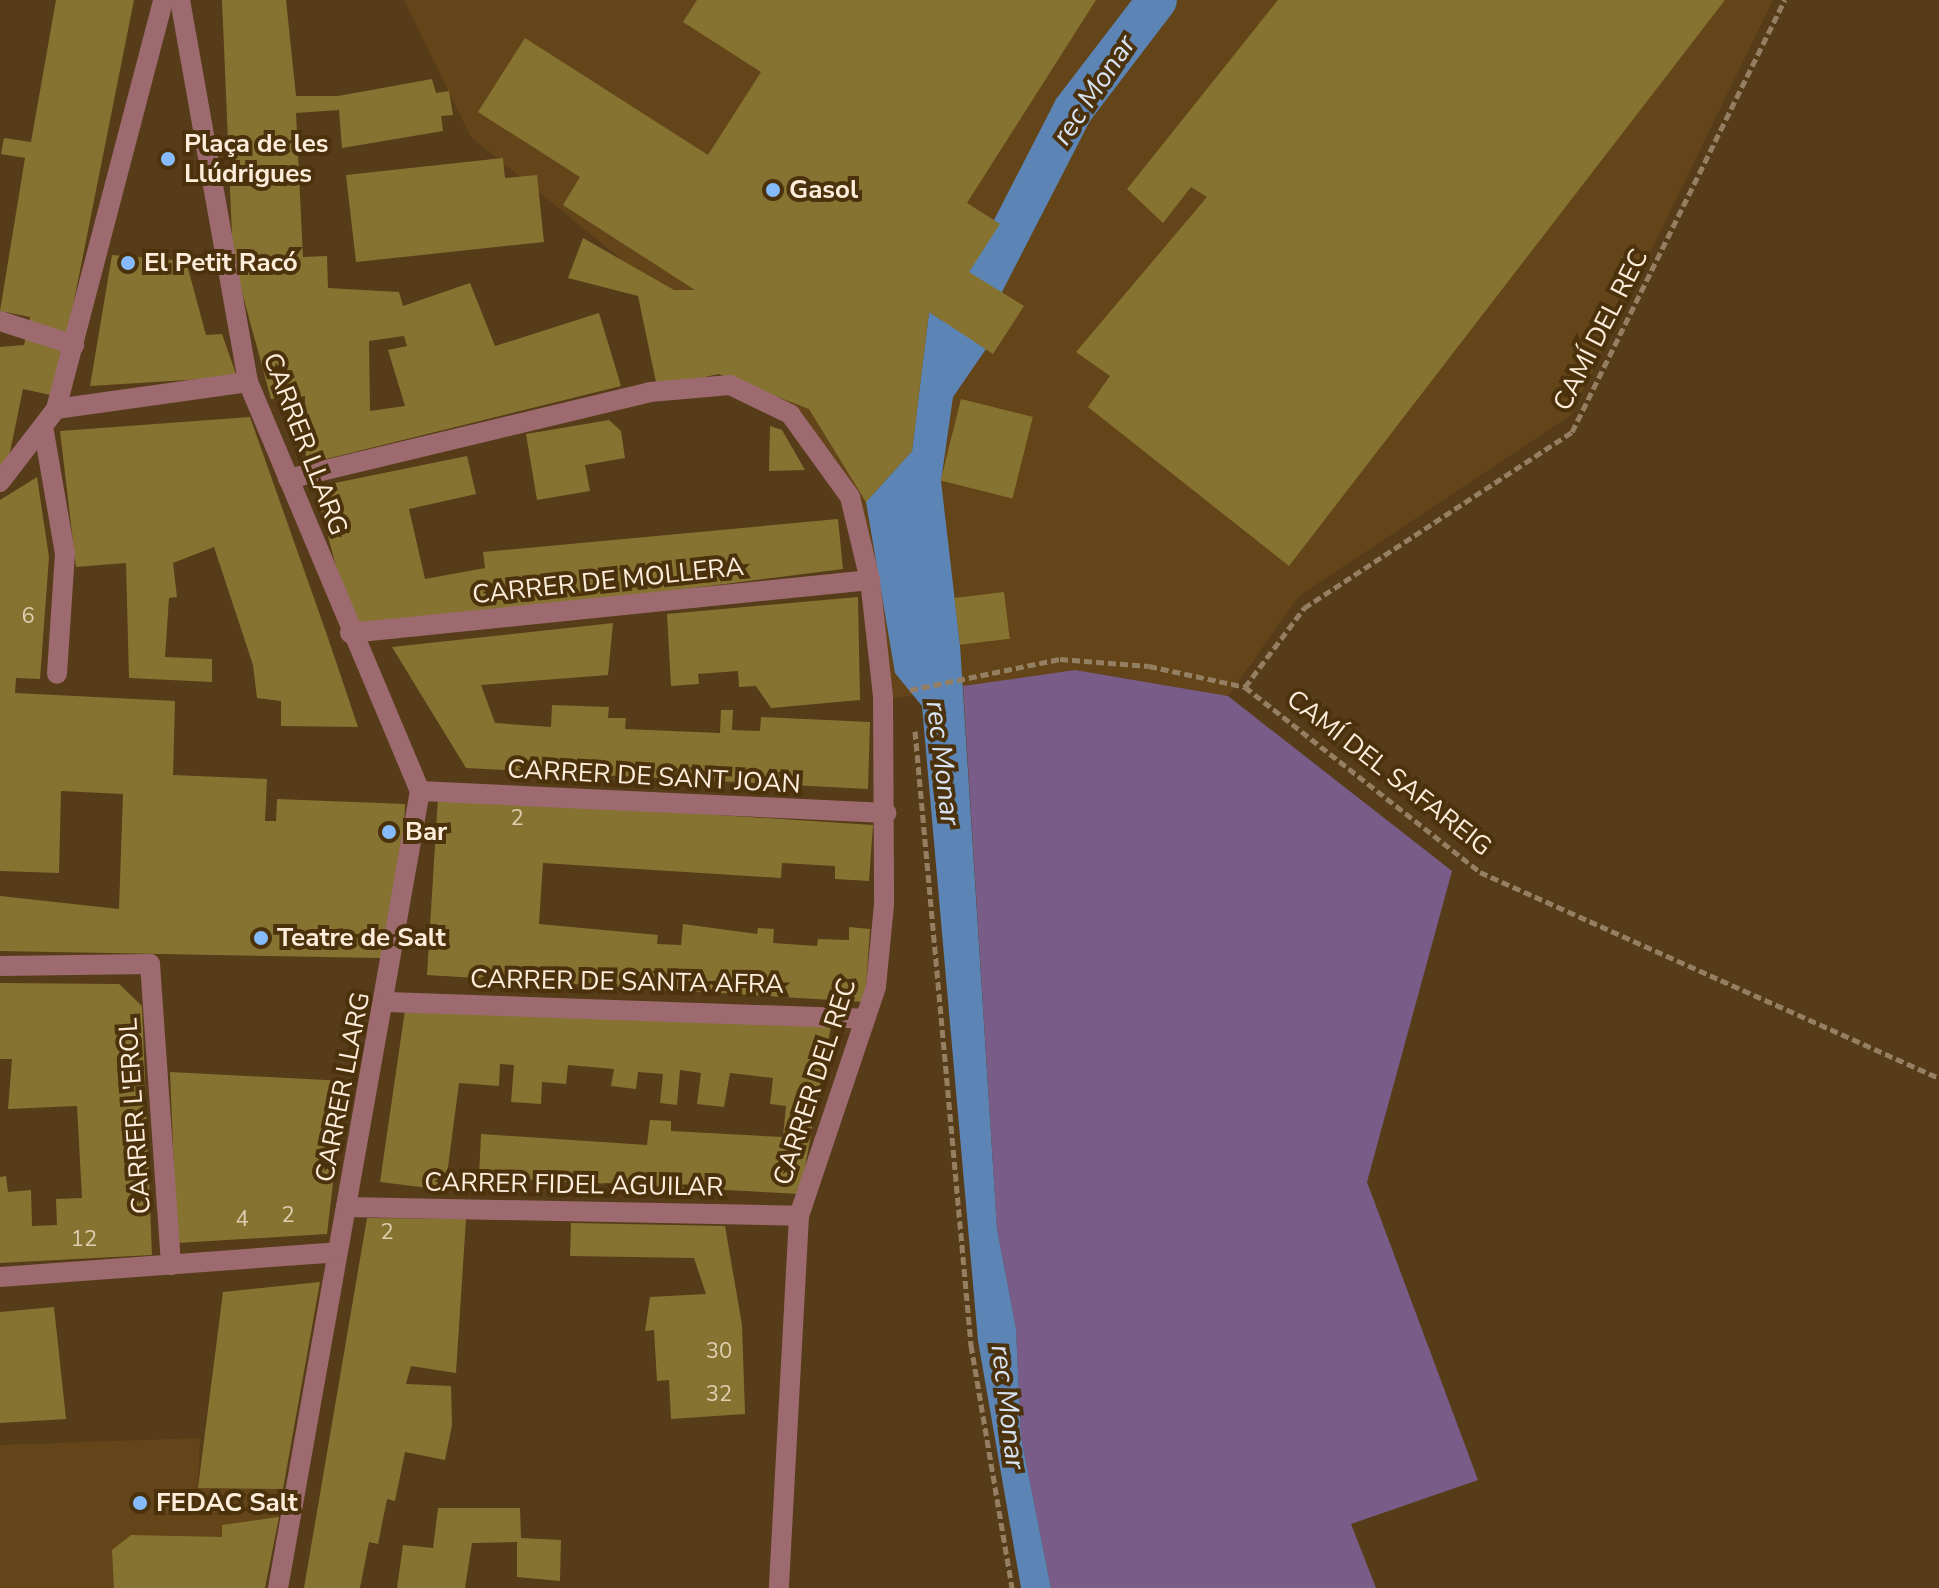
<!DOCTYPE html>
<html>
<head>
<meta charset="utf-8">
<style>
	body { margin:0 }
	#map { position:relative; width:1939px; height:1588px; overflow:hidden; background:#563c19; font-family:"Nunito Sans",sans-serif }
	div>[style] { position:absolute }
	.built>* { inset:0; background:#634519 }
	.green>* { inset:0; background:#795d88 }
	.water>* { inset:0; background:#5c85b6 }
	.canal>* { height:40px; margin:-20px; padding:0 20px; transform-origin:20px; border-radius:20px; background:#5c85b6 }
	.building>* { inset:0; background:#867331; transform-origin:0 0 }
	.path>* { height:5px; margin-top:-2.5px; transform-origin:0; background:repeating-linear-gradient(90deg,#957f62 0 8px,transparent 0 12px) }
	.street>* { height:20px; margin:-10px; padding:0 10px; transform-origin:10px; border-radius:10px; background:#9d6a6f }
	.dots>* { width:22px; height:22px; translate:-50% -50%; box-sizing:border-box; border:4px solid #4b320d; border-radius:50% }
	span { translate:-50% -50%; white-space:nowrap; text-align:center; line-height:1.15; -webkit-text-stroke:8px #4b320d; paint-order:stroke }
	.number-label { font-size:22px; color:#dfceb0 }
	.number-label span { -webkit-text-stroke-width:0 }
	.poi-label { font-size:26px; color:#fdedda; font-weight:700 }
	.left { translate:0 -50%; text-align:left }
	.street-label { font-size:26px; color:#fdedda }
	.water-label { font-size:28px; color:#d8e4f3; font-style:italic }
</style>
</head>
<body>
<div id="map">
	<div class="built">
		<div style="clip-path:polygon(404px 0,1773px 0,1571px 415px,1299px 596px,1228px 696px,1075px 670px,884px 700px,854px 525px,798px 421px,722px 387px,719px 321px,642px 276px,471px 137px)"></div>
		<div style="clip-path:polygon(200px 1438px,198px 1488px,283px 1489px,265px 1588px,0 1588px,0 1445px)"></div>
	</div>
	<div class="green">
		<div style="clip-path:polygon(1075px 670px,1228px 696px,1452px 871px,1367px 1182px,1478px 1480px,1351px 1524px,1376px 1588px,1051px 1588px,1021px 1437px,1016px 1328px,997px 1229px,963px 686px)"></div>
	</div>
	<div class="water">
		<div style="clip-path:polygon(929px 312px,986px 349px,953px 397px,941px 481px,960px 645px,997px 1229px,1016px 1328px,1021px 1437px,1051px 1588px,1021px 1588px,978px 1341px,922px 706px,895px 673px,866px 502px,912px 451px)"></div>
	</div>
	<div class="canal">
		<div style="left:961px;top:328px;width:245px;rotate:-62.8deg"></div>
		<div style="left:1073px;top:110px;width:138px;rotate:-52.6deg"></div>
	</div>
	<div class="building">
		<div style="clip-path:polygon(56px 0,134px 0,55px 396px,23px 389px,9px 457px,0 467px,0 347px,24px 345px,30px 317px,0 311px,25px 158px,1px 154px,4px 138px,31px 142px)"></div>
		<div style="clip-path:polygon(evenodd,222px 0,286px 0,296px 96px,338px 96px,432px 79px,436px 93px,449px 91px,453px 115px,441px 116px,443px 131px,342px 148px,339px 110px,296px 113px,303px 257px,327px 256px,328px 288px,399px 292px,403px 306px,470px 283px,495px 346px,599px 313px,621px 386px,306px 464px,305px 396px,271px 399px,233px 259px,222px 0,404px 336px,407px 346px,388px 350px,405px 406px,370px 411px,369px 341px,404px 336px)"></div>
		<div style="clip-path:polygon(697px 0,1096px 0,967px 203px,1000px 224px,969px 272px,1024px 306px,993px 354px,929px 312px,912px 451px,866px 502px,809px 409px,719px 374px,657px 387px,638px 296px,568px 278px,583px 238px,674px 290px,695px 290px,563px 205px,580px 177px,478px 112px,525px 38px,708px 155px,761px 72px,683px 22px)"></div>
		<div style="clip-path:polygon(1278px 0,1725px 0,1289px 566px,1088px 407px,1110px 376px,1076px 352px,1207px 197px,1191px 187px,1163px 223px,1127px 189px)"></div>
		<div style="clip-path:polygon(503px 158px,505px 178px,537px 175px,544px 242px,356px 262px,346px 175px)"></div>
		<div style="clip-path:polygon(112px 255px,186px 261px,206px 335px,222px 334px,237px 377px,90px 386px)"></div>
		<div style="left:961px;top:399px;width:74px;height:84px;rotate:14deg"></div>
		<div style="clip-path:polygon(250px 417px,327px 635px,358px 727px,281px 726px,281px 701px,257px 698px,253px 665px,214px 547px,173px 563px,177px 597px,169px 598px,165px 657px,212px 659px,212px 682px,129px 678px,126px 563px,76px 567px,60px 431px)"></div>
		<div style="clip-path:polygon(609px 420px,621px 431px,625px 458px,585px 465px,590px 491px,537px 500px,526px 434px)"></div>
		<div style="clip-path:polygon(770px 426px,782px 430px,805px 470px,769px 471px)"></div>
		<div style="clip-path:polygon(467px 456px,476px 494px,409px 509px,425px 579px,485px 568px,483px 552px,838px 519px,843px 569px,353px 631px,315px 487px)"></div>
		<div style="clip-path:polygon(37px 477px,49px 557px,40px 679px,16px 678px,15px 693px,175px 701px,173px 775px,267px 779px,265px 821px,276px 821px,277px 799px,405px 804px,402px 881px,381px 958px,0 951px,0 896px,119px 909px,123px 794px,61px 791px,59px 873px,0 871px,0 500px)"></div>
		<div style="left:1004px;top:592px;width:47px;height:50px;rotate:83deg"></div>
		<div style="clip-path:polygon(858px 597px,860px 700px,771px 708px,756px 686px,739px 687px,738px 671px,698px 674px,699px 684px,671px 686px,667px 614px)"></div>
		<div style="clip-path:polygon(613px 623px,608px 675px,481px 685px,495px 723px,551px 727px,552px 705px,609px 707px,608px 718px,626px 718px,625px 729px,720px 733px,721px 710px,733px 710px,732px 730px,760px 731px,761px 717px,870px 722px,868px 789px,466px 768px,392px 647px)"></div>
		<div style="clip-path:polygon(438px 797px,873px 825px,869px 881px,835px 879px,835px 866px,782px 863px,781px 878px,543px 863px,539px 924px,658px 935px,657px 944px,681px 945px,683px 924px,757px 934px,758px 928px,774px 929px,773px 943px,817px 946px,818px 939px,849px 940px,849px 927px,870px 929px,865px 1002px,427px 975px)"></div>
		<div style="clip-path:polygon(0 983px,119px 984px,142px 1006px,152px 1255px,0 1263px,0 1177px,6px 1176px,8px 1192px,31px 1190px,32px 1226px,57px 1225px,56px 1199px,82px 1198px,77px 1106px,8px 1109px,12px 1059px,0 1059px)"></div>
		<div style="clip-path:polygon(405px 1010px,831px 1026px,800px 1194px,479px 1177px,481px 1134px,647px 1145px,650px 1120px,671px 1121px,671px 1131px,783px 1137px,786px 1106px,770px 1104px,773px 1078px,730px 1073px,724px 1107px,697px 1104px,701px 1073px,680px 1070px,677px 1105px,660px 1103px,663px 1074px,638px 1072px,636px 1089px,611px 1086px,614px 1069px,568px 1065px,566px 1084px,542px 1082px,541px 1104px,511px 1102px,514px 1065px,500px 1064px,499px 1086px,459px 1083px,445px 1190px,380px 1182px)"></div>
		<div style="clip-path:polygon(170px 1072px,345px 1081px,327px 1234px,177px 1243px)"></div>
		<div style="clip-path:polygon(367px 1218px,466px 1219px,456px 1373px,411px 1366px,406px 1384px,451px 1386px,452px 1425px,445px 1460px,405px 1452px,395px 1501px,387px 1499px,378px 1544px,369px 1542px,360px 1588px,304px 1588px)"></div>
		<div style="clip-path:polygon(571px 1223px,725px 1226px,742px 1325px,745px 1414px,671px 1419px,669px 1380px,657px 1381px,654px 1330px,645px 1331px,650px 1297px,706px 1294px,694px 1258px,570px 1256px)"></div>
		<div style="clip-path:polygon(320px 1282px,283px 1489px,198px 1488px,223px 1292px)"></div>
		<div style="clip-path:polygon(54px 1307px,66px 1419px,0 1423px,0 1312px)"></div>
		<div style="clip-path:polygon(438px 1508px,520px 1508px,521px 1538px,561px 1540px,560px 1581px,517px 1577px,517px 1542px,472px 1543px,465px 1588px,397px 1588px,403px 1545px,433px 1548px)"></div>
		<div style="clip-path:polygon(279px 1517px,265px 1588px,114px 1588px,112px 1550px,131px 1535px,222px 1537px,222px 1525px)"></div>
	</div>
	<div class="path">
		<div style="left:1245px;top:687px;width:99px;rotate:-53.2deg"></div>
		<div style="left:1304px;top:608px;width:321px;rotate:-33.3deg"></div>
		<div style="left:1572px;top:432px;width:482px;rotate:-63.8deg"></div>
		<div style="left:910px;top:690px;width:153px;rotate:-11.7deg"></div>
		<div style="left:1060px;top:659px;width:89px;rotate:4.5deg"></div>
		<div style="left:1149px;top:666px;width:98px;rotate:12.3deg"></div>
		<div style="left:1245px;top:687px;width:299px;rotate:38.2deg"></div>
		<div style="left:1480px;top:872px;width:503px;rotate:24.17deg"></div>
		<div style="left:915px;top:731px;width:617px;rotate:84.79deg"></div>
		<div style="left:971px;top:1345px;width:246px;rotate:80.4deg"></div>
	</div>
	<div class="street">
		<div style="left:180px;top:0;width:388px;rotate:79.9deg"></div>
		<div style="left:248px;top:382px;width:444px;rotate:67.2deg"></div>
		<div style="left:420px;top:791px;width:810px;rotate:100.1deg"></div>
		<div style="left:0;top:321px;width:78px;rotate:18deg"></div>
		<div style="left:56px;top:409px;width:194px;rotate:-8deg"></div>
		<div style="left:44px;top:432px;width:123px;rotate:80.2deg"></div>
		<div style="left:65px;top:553px;width:121px;rotate:93.8deg"></div>
		<div style="left:288px;top:479px;width:372px;rotate:-13.5deg"></div>
		<div style="left:650px;top:392px;width:80px;rotate:-5deg"></div>
		<div style="left:730px;top:385px;width:67px;rotate:25.8deg"></div>
		<div style="left:790px;top:414px;width:102px;rotate:54.1deg"></div>
		<div style="left:850px;top:497px;width:85px;rotate:76.5deg"></div>
		<div style="left:870px;top:580px;width:117px;rotate:83.6deg"></div>
		<div style="left:883px;top:696px;width:209px;rotate:89.7deg"></div>
		<div style="left:884px;top:905px;width:82px;rotate:95.6deg"></div>
		<div style="left:876px;top:987px;width:242px;rotate:108.6deg"></div>
		<div style="left:799px;top:1216px;width:373px;rotate:93.1deg"></div>
		<div style="left:0;top:482px;width:92px;rotate:-52.5deg"></div>
		<div style="left:56px;top:409px;width:423px;rotate:-75.3deg"></div>
		<div style="left:350px;top:633px;width:523px;rotate:-5.82deg"></div>
		<div style="left:420px;top:791px;width:467px;rotate:2.7deg"></div>
		<div style="left:0;top:966px;width:150px;rotate:-0.8deg"></div>
		<div style="left:150px;top:964px;width:302px;rotate:86deg"></div>
		<div style="left:387px;top:1002px;width:478px;rotate:2deg"></div>
		<div style="left:346px;top:1207px;width:453px;rotate:1.1deg"></div>
		<div style="left:0;top:1277px;width:338px;rotate:-4.2deg"></div>
	</div>
	<div class="dots">
		<div style="left:168px;top:159px;background:#85bbfb"></div>
		<div style="left:773px;top:190px;background:#85bbfb"></div>
		<div style="left:128px;top:263px;background:#85bbfb"></div>
		<div style="left:389px;top:832px;background:#85bbfb"></div>
		<div style="left:261px;top:938px;background:#85bbfb"></div>
		<div style="left:140px;top:1503px;background:#85bbfb"></div>
	</div>
	<div class="number-label">
		<span style="left:28px;top:617px">6</span>
		<span style="left:517px;top:819px">2</span>
		<span style="left:288px;top:1216px">2</span>
		<span style="left:242px;top:1220px">4</span>
		<span style="left:387px;top:1233px">2</span>
		<span style="left:84px;top:1240px">12</span>
		<span style="left:719px;top:1352px">30</span>
		<span style="left:719px;top:1395px">32</span>
	</div>
	<div class="poi-label">
		<span class="left" style="left:184px;top:159px">Plaça de les<br>Llúdrigues</span>
		<span class="left" style="left:789px;top:190px">Gasol</span>
		<span class="left" style="left:144px;top:263px">El Petit Racó</span>
		<span class="left" style="left:405px;top:832px">Bar</span>
		<span class="left" style="left:277px;top:938px">Teatre de Salt</span>
		<span class="left" style="left:156px;top:1503px">FEDAC Salt</span>
	</div>
	<div class="street-label">
		<span style="left:1601px;top:330px;rotate:-63deg">CAMÍ DEL REC</span>
		<span style="left:305px;top:444px;rotate:69deg">CARRER LLARG</span>
		<span style="left:608px;top:581px;rotate:-6deg">CARRER DE MOLLERA</span>
		<span style="left:1389px;top:773px;rotate:38deg">CAMÍ DEL SAFAREIG</span>
		<span style="left:654px;top:777px;rotate:3deg">CARRER DE SANT JOAN</span>
		<span style="left:627px;top:982px;rotate:1deg">CARRER DE SANTA AFRA</span>
		<span style="left:815px;top:1082px;rotate:-72deg">CARRER DEL REC</span>
		<span style="left:343px;top:1087px;rotate:-79deg">CARRER LLARG</span>
		<span style="left:135px;top:1116px;rotate:-94deg">CARRER L'EROL</span>
		<span style="left:574px;top:1185px;rotate:1deg">CARRER FIDEL AGUILAR</span>
	</div>
	<div class="water-label">
		<span style="left:1094px;top:90px;rotate:-56deg">rec Monar</span>
		<span style="left:943px;top:763px;rotate:83deg">rec Monar</span>
		<span style="left:1008px;top:1407px;rotate:83deg">rec Monar</span>
	</div>
</div>
</body>
</html>
